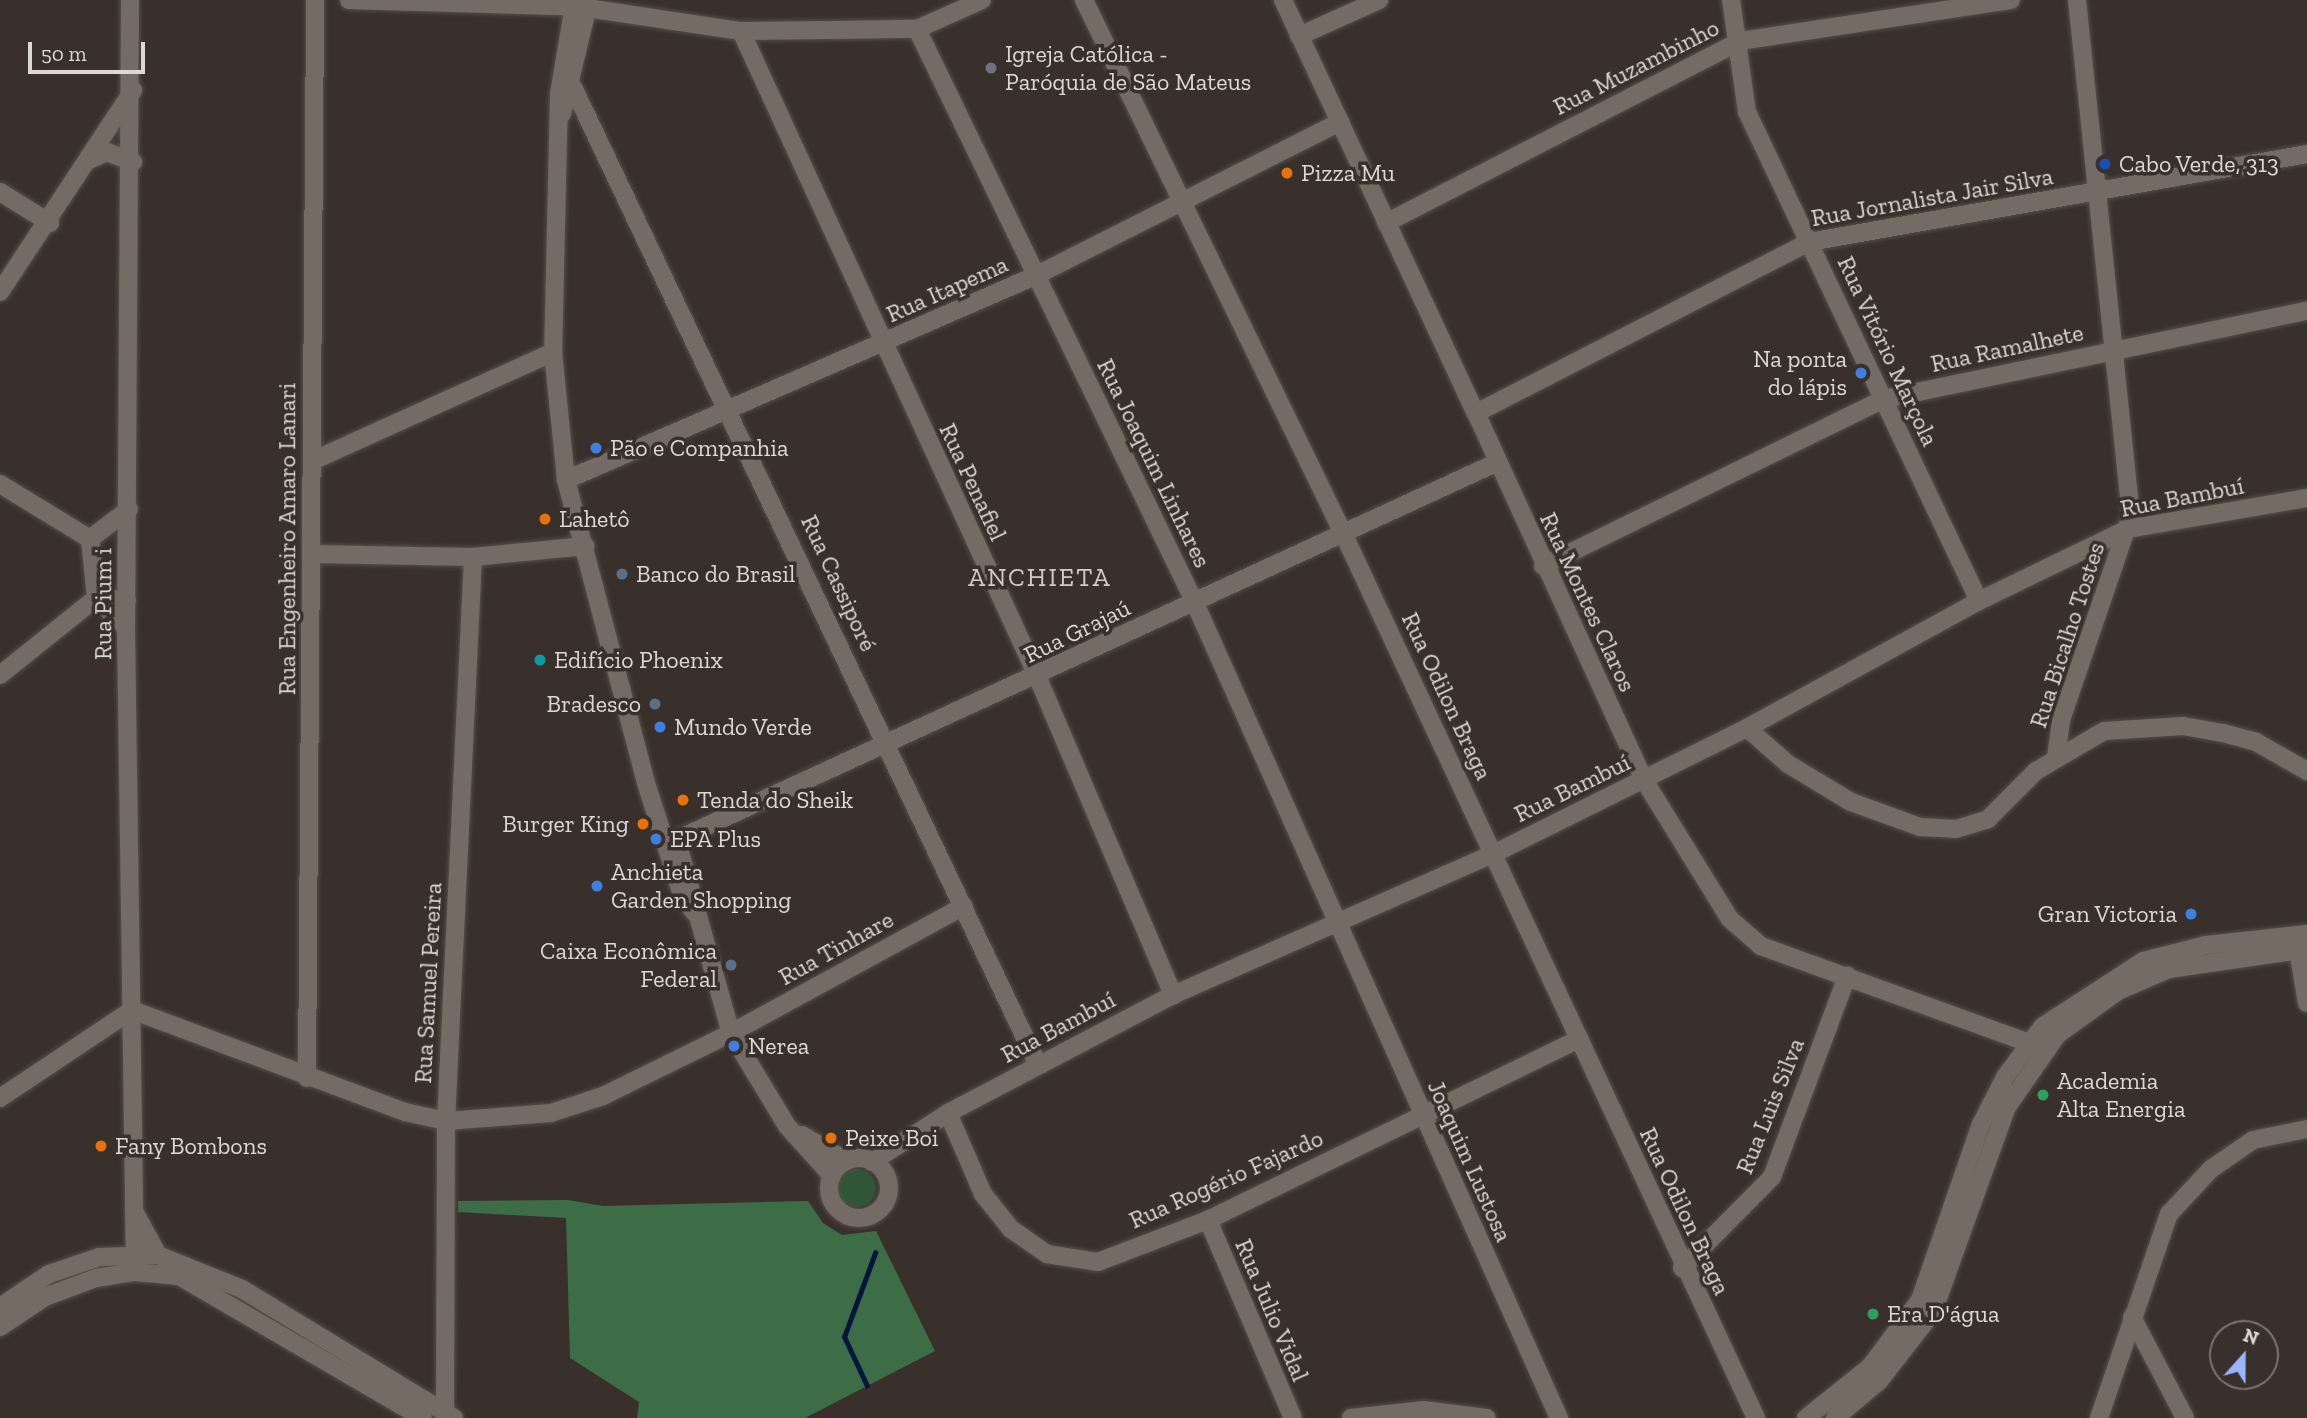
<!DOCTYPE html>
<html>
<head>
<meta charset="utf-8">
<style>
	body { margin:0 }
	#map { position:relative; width:2307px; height:1418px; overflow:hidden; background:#39302b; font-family:"Zilla Slab",serif }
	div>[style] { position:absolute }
	.green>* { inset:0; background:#2f5737 }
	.round { border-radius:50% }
	.forest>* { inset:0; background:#3d6d47 }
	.stream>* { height:4.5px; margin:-2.25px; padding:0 2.25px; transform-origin:2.25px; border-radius:2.25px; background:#04153c }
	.roads { filter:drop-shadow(0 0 2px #554e49) drop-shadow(0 0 2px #554e49) }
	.street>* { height:18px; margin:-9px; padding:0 9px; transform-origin:9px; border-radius:9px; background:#756b65 }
	.secondary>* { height:18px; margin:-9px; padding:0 9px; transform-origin:9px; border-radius:9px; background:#756b65 }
	.secondary>.ring { margin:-9px; padding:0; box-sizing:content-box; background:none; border:18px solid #756b65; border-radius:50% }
	.dots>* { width:19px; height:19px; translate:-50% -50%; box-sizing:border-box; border:4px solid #39302b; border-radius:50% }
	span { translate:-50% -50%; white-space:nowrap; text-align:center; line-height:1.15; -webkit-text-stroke:7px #39302b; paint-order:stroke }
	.poi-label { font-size:24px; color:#ddd8d4 }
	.left { translate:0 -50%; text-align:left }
	.right { translate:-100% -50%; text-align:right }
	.street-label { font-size:24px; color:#ddd8d4 }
	.neighbourhood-label { font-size:26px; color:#d5cac3; letter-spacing:2px }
	.north { position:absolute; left:2209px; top:1320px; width:70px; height:70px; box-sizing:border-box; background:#39302b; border:2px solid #7b736f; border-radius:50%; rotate:21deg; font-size:19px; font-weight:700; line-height:28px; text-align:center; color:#ddd8d4 }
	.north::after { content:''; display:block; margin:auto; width:24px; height:32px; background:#98b5fd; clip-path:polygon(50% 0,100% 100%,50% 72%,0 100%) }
	.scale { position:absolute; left:28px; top:42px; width:117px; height:32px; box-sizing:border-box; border:4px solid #ddd8d4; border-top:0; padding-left:9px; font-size:21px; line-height:24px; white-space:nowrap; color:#ddd8d4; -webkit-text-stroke:5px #39302b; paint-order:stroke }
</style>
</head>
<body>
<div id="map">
	<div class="green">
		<div class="round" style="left:838px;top:1169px;width:38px;height:38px"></div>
	</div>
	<div class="forest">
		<div style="clip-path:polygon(568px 1200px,603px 1206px,808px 1201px,823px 1223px,842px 1235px,876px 1231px,935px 1351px,805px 1418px,637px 1418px,639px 1402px,570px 1358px,566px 1218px,458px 1212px,458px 1201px)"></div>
	</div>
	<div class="stream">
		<div style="left:867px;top:1386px;width:54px;rotate:-115.1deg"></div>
		<div style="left:844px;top:1337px;width:90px;rotate:-69.7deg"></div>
	</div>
	<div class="roads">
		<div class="street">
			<div style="left:349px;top:0;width:231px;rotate:1.7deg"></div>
			<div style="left:580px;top:7px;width:163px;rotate:8.5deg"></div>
			<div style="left:741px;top:31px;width:176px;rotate:-0.7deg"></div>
			<div style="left:917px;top:29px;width:71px;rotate:-24deg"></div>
			<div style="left:1084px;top:0;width:597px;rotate:64.08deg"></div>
			<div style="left:1345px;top:537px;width:972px;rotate:64.99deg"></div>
			<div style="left:1283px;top:0;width:456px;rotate:65deg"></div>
			<div style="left:917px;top:29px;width:636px;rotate:64.16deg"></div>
			<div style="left:1194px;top:601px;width:895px;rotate:65.93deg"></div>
			<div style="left:741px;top:31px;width:712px;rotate:65.34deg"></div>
			<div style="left:1038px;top:678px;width:345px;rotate:66.9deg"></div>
			<div style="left:1299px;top:36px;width:88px;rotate:-24.2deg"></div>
			<div style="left:573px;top:87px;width:1083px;rotate:64.57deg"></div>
			<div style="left:89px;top:160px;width:20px;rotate:-24deg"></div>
			<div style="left:107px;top:152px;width:28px;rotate:21deg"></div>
			<div style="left:0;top:192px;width:59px;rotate:31.8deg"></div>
			<div style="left:1386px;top:223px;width:398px;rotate:-27.2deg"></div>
			<div style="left:1740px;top:41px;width:274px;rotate:-8.6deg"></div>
			<div style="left:1809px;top:242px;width:506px;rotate:-10.02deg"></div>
			<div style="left:0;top:292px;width:242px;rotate:-56.6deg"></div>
			<div style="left:312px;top:461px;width:265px;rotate:-24.3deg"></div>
			<div style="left:566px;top:480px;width:511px;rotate:-23.51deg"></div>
			<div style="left:1035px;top:276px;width:342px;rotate:-26.8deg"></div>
			<div style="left:0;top:484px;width:105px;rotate:31.4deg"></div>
			<div style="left:90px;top:539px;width:59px;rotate:84.2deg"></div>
			<div style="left:90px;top:539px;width:49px;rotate:-37.6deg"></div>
			<div style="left:312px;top:554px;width:161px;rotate:1.1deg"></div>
			<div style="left:473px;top:557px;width:113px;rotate:-5.6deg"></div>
			<div style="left:1543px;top:566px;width:380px;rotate:-26.1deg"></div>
			<div style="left:1884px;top:399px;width:432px;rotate:-11.8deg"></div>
			<div style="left:96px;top:598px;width:42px;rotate:45deg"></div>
			<div style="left:1979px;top:601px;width:165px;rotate:-25.9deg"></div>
			<div style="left:2127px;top:529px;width:183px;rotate:-9.8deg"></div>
			<div style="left:0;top:675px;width:123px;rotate:-38.7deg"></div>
			<div style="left:96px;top:598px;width:31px;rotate:4deg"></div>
			<div style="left:1747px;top:728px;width:55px;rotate:41.3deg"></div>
			<div style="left:1788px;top:764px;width:74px;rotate:31.1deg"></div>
			<div style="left:1851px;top:802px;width:73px;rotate:19.9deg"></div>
			<div style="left:1920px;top:827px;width:36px;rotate:3deg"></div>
			<div style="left:1956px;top:829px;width:34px;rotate:-17deg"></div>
			<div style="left:1988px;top:819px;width:68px;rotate:-45deg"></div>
			<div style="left:2036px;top:771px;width:79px;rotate:-30.5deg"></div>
			<div style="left:2104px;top:731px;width:79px;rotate:-3.6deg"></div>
			<div style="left:2183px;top:726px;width:41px;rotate:9.9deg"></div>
			<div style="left:2223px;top:733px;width:34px;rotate:15deg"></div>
			<div style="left:2256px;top:742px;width:59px;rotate:29.6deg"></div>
			<div style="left:2056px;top:757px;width:37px;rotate:-82deg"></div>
			<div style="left:2061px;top:720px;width:216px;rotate:-71.1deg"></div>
			<div style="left:2131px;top:516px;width:519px;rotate:-95.97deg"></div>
			<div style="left:2298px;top:950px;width:54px;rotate:80.4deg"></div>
			<div style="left:307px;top:1078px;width:1078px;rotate:-89.57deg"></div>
			<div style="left:0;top:1098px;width:159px;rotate:-33.7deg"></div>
			<div style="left:132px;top:1010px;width:291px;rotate:20.5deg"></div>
			<div style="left:405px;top:1112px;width:42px;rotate:12.4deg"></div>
			<div style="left:446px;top:1121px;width:105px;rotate:-4.4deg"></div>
			<div style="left:551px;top:1113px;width:55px;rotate:-18.1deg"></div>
			<div style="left:603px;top:1096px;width:143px;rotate:-26.2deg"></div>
			<div style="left:731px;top:1033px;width:265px;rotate:-28.6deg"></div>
			<div style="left:948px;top:1113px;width:88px;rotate:66.6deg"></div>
			<div style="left:983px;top:1194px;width:45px;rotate:51.3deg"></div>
			<div style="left:1011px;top:1229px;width:44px;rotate:34.8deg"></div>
			<div style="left:1047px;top:1254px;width:52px;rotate:8.9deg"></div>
			<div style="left:1098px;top:1262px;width:118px;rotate:-20.9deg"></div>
			<div style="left:1208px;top:1220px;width:413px;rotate:-26deg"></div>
			<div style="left:1208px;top:1220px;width:215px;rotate:66.8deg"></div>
			<div style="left:1682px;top:1268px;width:128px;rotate:-45.3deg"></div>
			<div style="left:1772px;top:1177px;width:215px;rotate:-69.5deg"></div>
			<div style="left:2132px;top:1317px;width:114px;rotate:62.3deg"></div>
			<div style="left:445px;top:1412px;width:291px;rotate:-89.8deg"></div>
			<div style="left:446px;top:1121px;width:565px;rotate:-87.26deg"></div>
			<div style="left:2099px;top:1418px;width:216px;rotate:-71.1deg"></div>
			<div style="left:2169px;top:1214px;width:62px;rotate:-47deg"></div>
			<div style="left:2211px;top:1169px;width:51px;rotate:-34.6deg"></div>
			<div style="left:2253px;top:1140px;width:55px;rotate:-11.5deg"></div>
		</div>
		<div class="secondary">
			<div style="left:130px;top:0;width:628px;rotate:90.36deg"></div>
			<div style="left:126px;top:628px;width:644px;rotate:89.2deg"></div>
			<div style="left:585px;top:0;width:21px;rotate:127deg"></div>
			<div style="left:572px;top:17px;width:78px;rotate:99.6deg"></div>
			<div style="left:559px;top:94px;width:258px;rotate:91.3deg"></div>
			<div style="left:553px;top:352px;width:129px;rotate:84.2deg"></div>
			<div style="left:566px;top:480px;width:313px;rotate:75.2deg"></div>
			<div style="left:646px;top:783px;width:118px;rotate:72.2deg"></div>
			<div style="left:682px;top:895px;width:21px;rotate:55deg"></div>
			<div style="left:562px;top:114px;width:99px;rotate:-76.5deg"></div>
			<div style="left:585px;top:18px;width:19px;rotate:-111deg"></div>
			<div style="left:1809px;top:242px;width:374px;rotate:152.8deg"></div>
			<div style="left:1476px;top:413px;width:404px;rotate:65.4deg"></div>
			<div style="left:1644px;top:780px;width:163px;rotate:58.3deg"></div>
			<div style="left:1730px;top:919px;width:41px;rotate:41.1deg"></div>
			<div style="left:1761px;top:946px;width:285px;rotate:19.9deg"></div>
			<div style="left:676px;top:840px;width:905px;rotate:-24.7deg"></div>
			<div style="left:680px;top:852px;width:188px;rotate:74.3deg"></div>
			<div style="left:731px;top:1033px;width:109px;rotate:58.9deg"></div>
			<div style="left:787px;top:1126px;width:67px;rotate:48deg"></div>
			<div style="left:802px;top:1135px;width:52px;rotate:30deg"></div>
			<div class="ring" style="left:829px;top:1158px;width:42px;height:42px"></div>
			<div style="left:872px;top:1162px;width:90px;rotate:-32.8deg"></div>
			<div style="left:948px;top:1113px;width:254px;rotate:-27.7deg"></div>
			<div style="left:1173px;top:995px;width:350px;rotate:-23.8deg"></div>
			<div style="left:1493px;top:854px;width:284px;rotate:-26.4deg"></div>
			<div style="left:1747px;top:728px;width:264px;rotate:-28.7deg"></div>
			<div style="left:1979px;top:601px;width:541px;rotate:-115.38deg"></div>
			<div style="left:1747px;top:112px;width:113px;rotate:-98.1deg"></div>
			<div style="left:134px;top:1211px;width:50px;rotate:61.4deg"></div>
			<div style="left:0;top:1307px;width:59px;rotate:-34deg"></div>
			<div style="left:49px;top:1274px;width:53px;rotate:-18.8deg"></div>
			<div style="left:99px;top:1257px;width:59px;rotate:-1.9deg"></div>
			<div style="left:158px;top:1255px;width:91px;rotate:22deg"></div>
			<div style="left:242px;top:1289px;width:248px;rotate:31.3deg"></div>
			<div style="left:0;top:1327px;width:54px;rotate:-33.7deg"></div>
			<div style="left:45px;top:1297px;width:54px;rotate:-20.4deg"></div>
			<div style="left:96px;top:1278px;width:39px;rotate:-9deg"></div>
			<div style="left:135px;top:1272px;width:44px;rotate:5.2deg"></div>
			<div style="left:179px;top:1276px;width:282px;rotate:30.2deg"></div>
			<div style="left:1351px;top:1418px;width:72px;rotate:-6.3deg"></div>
			<div style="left:1423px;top:1410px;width:64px;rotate:7.2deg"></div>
			<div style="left:1806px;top:1418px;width:82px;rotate:-38.6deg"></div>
			<div style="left:1870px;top:1367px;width:84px;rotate:-53.3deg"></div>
			<div style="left:1920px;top:1300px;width:186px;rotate:-70.9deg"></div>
			<div style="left:1981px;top:1124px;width:53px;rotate:-62.9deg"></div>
			<div style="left:2005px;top:1077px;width:64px;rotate:-53.3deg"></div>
			<div style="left:2043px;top:1026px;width:119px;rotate:-33deg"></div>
			<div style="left:2143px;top:961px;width:65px;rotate:-14.3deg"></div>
			<div style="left:2206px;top:945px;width:102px;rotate:-6.2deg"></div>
			<div style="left:1835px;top:1418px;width:57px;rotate:-40.1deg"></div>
			<div style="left:1879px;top:1381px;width:88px;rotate:-52deg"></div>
			<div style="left:1933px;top:1312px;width:218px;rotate:-70.2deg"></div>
			<div style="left:2007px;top:1107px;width:88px;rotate:-55.2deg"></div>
			<div style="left:2057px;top:1035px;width:75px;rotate:-35.8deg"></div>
			<div style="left:2118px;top:991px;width:56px;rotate:-23.3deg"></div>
			<div style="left:2169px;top:969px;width:139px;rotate:-8.2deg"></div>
		</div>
	</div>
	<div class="dots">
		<div style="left:991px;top:68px;background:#6b7280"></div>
		<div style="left:2105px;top:164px;background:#1a4fb4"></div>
		<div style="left:1287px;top:173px;background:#e8710a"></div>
		<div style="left:1861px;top:373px;background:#3f7fe0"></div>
		<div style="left:596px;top:448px;background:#3f7fe0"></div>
		<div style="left:545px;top:519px;background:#e8710a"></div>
		<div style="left:622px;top:574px;background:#5c6f8a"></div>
		<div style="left:540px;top:660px;background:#0f9aa8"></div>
		<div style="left:655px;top:704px;background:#5c6f8a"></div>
		<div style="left:660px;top:727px;background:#3f7fe0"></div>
		<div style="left:683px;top:800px;background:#e8710a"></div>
		<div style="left:643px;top:824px;background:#e8710a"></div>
		<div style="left:656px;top:839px;background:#3f7fe0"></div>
		<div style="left:597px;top:886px;background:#3f7fe0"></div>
		<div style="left:2191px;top:914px;background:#3f7fe0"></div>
		<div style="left:731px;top:965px;background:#5c6f8a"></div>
		<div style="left:734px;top:1046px;background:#3f7fe0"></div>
		<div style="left:2043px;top:1095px;background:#2e9e5b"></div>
		<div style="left:831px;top:1138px;background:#e8710a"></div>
		<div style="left:101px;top:1146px;background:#e8710a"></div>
		<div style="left:1873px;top:1314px;background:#2e9e5b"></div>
	</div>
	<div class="poi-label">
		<span class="left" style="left:1005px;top:68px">Igreja Católica -<br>Paróquia de São Mateus</span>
		<span class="left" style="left:2119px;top:164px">Cabo Verde, 313</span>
		<span class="left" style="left:1301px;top:173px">Pizza Mu</span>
		<span class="right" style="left:1847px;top:373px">Na ponta<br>do lápis</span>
		<span class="left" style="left:610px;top:448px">Pão e Companhia</span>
		<span class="left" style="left:559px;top:519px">Lahetô</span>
		<span class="left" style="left:636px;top:574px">Banco do Brasil</span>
		<span class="left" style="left:554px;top:660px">Edifício Phoenix</span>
		<span class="right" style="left:641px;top:704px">Bradesco</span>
		<span class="left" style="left:674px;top:727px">Mundo Verde</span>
		<span class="left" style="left:697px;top:800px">Tenda do Sheik</span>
		<span class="right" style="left:629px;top:824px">Burger King</span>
		<span class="left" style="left:670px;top:839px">EPA Plus</span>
		<span class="left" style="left:611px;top:886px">Anchieta<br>Garden Shopping</span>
		<span class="right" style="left:2177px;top:914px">Gran Victoria</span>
		<span class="right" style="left:717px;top:965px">Caixa Econômica<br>Federal</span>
		<span class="left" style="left:748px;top:1046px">Nerea</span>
		<span class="left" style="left:2057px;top:1095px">Academia<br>Alta Energia</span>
		<span class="left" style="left:845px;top:1138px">Peixe Boi</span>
		<span class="left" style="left:115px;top:1146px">Fany Bombons</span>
		<span class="left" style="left:1887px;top:1314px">Era D'água</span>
	</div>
	<div class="street-label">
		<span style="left:1636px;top:67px;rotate:-27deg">Rua Muzambinho</span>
		<span style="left:1932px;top:197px;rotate:-10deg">Rua Jornalista Jair Silva</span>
		<span style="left:947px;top:289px;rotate:-24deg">Rua Itapema</span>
		<span style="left:2007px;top:348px;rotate:-12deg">Rua Ramalhete</span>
		<span style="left:1888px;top:351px;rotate:65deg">Rua Vitório Marçola</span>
		<span style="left:1154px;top:463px;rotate:64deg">Rua Joaquim Linhares</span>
		<span style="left:973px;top:482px;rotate:65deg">Rua Penafiel</span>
		<span style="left:2182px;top:497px;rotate:-11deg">Rua Bambuí</span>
		<span style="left:287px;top:539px;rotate:-90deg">Rua Engenheiro Amaro Lanari</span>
		<span style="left:839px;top:583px;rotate:65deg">Rua Cassiporé</span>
		<span style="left:1588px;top:602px;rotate:65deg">Rua Montes Claros</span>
		<span style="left:103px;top:604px;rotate:-90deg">Rua Pium i</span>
		<span style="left:1077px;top:631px;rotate:-26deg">Rua Grajaú</span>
		<span style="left:2067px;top:635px;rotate:-72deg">Rua Bicalho Tostes</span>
		<span style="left:1447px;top:696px;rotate:65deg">Rua Odilon Braga</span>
		<span style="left:1572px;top:788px;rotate:-26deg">Rua Bambuí</span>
		<span style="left:836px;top:948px;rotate:-29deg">Rua Tinhare</span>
		<span style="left:428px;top:983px;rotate:-87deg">Rua Samuel Pereira</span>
		<span style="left:1058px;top:1027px;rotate:-28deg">Rua Bambuí</span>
		<span style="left:1770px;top:1106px;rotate:-68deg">Rua Luis Silva</span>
		<span style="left:1470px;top:1161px;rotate:66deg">Joaquim Lustosa</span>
		<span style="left:1226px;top:1179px;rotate:-24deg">Rua Rogério Fajardo</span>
		<span style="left:1685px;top:1211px;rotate:65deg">Rua Odilon Braga</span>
		<span style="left:1272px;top:1310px;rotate:67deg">Rua Julio Vidal</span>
	</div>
	<div class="neighbourhood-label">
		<span style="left:1040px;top:578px">ANCHIETA</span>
	</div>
	<div class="north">N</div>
	<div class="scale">50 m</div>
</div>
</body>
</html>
